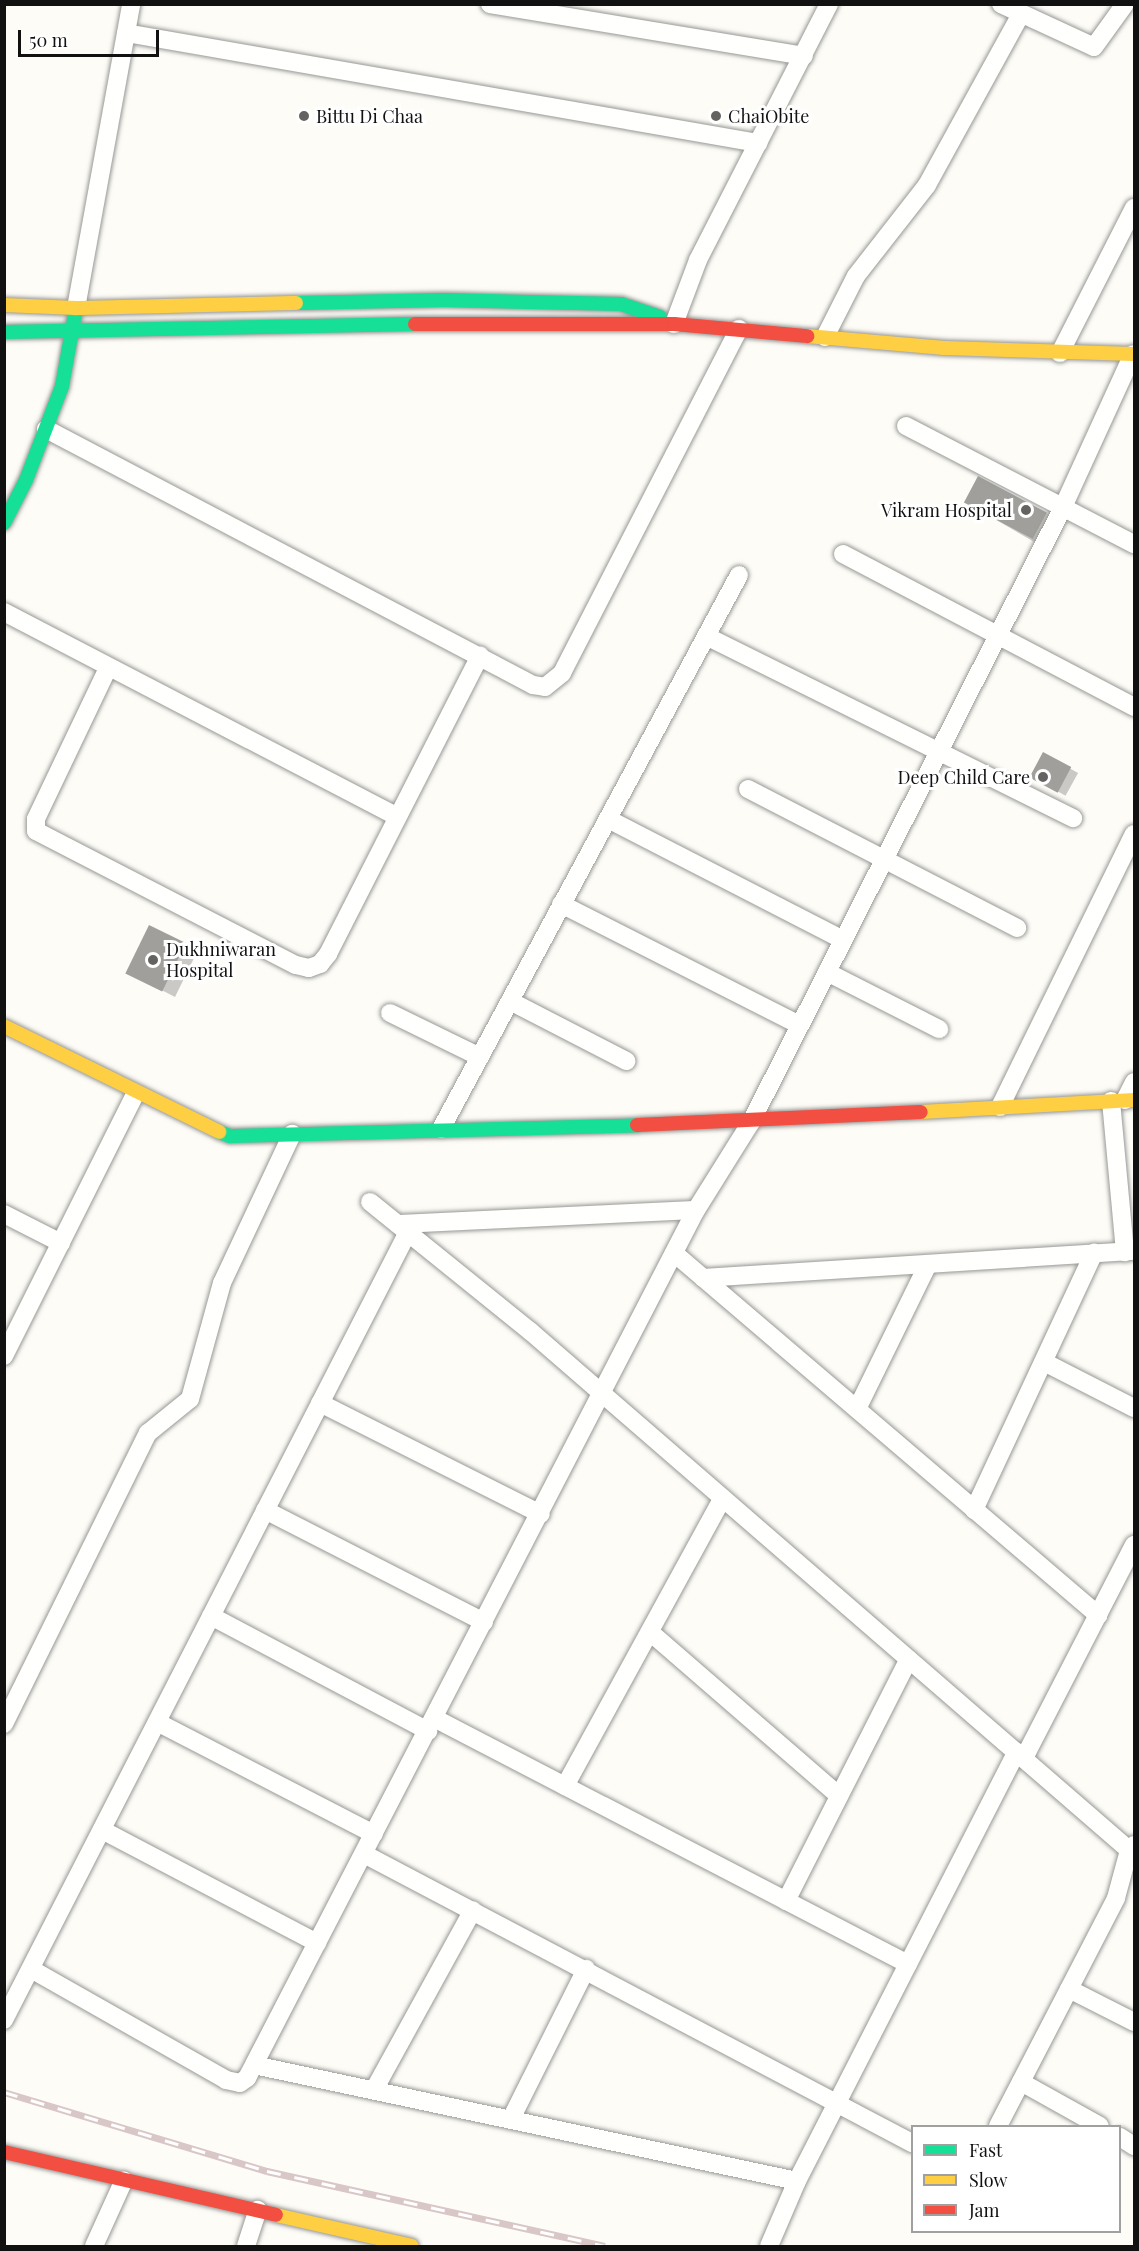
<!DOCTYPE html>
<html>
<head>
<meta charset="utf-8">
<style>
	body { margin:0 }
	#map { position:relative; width:1139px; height:2251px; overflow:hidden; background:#fdfcf7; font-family:"Playfair Display",serif }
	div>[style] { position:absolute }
	.shadow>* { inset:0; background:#0003; transform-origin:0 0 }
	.building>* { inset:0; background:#a19f9c; transform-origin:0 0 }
	.roads { filter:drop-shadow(0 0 2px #979795) drop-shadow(0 0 2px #979795) }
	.street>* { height:18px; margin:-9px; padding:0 9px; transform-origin:9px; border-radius:9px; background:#fffffe }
	.fast>* { height:14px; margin:-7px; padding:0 7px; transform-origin:7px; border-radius:7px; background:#16e098 }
	.slow>* { height:14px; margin:-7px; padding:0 7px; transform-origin:7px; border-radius:7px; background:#ffcf43 }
	.jam>* { height:14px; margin:-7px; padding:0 7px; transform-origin:7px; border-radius:7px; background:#f24e42 }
	.rail>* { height:7px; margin-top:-3.5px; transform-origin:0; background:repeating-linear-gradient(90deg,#fff 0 14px,#d9c6c7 0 28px); box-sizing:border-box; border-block:2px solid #d9c6c7 }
	.dots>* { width:16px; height:16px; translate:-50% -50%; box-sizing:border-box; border:3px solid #fff; border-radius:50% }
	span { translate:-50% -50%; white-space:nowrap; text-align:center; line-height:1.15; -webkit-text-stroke:6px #fff; paint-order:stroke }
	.poi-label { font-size:18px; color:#111 }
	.left { translate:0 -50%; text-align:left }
	.right { translate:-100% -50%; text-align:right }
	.frame { position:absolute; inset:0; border:6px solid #111; pointer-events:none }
	.legend { position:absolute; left:911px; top:2125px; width:210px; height:108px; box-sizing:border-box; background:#fff; border:2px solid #a0a0a0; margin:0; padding:8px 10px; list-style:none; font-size:18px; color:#111 }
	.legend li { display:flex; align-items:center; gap:12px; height:30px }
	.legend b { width:30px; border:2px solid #a0a0a0 }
	.scale { position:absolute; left:18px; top:30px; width:141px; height:27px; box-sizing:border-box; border:3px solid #111; border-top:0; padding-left:8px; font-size:18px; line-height:21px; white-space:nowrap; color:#111; -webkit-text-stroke:4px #fff; paint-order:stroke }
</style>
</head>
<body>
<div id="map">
	<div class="shadow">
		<div style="clip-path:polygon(965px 502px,1046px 513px,1059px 520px,1043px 547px)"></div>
		<div style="left:1044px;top:754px;width:39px;height:26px;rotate:29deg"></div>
		<div style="clip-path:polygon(185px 944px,197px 952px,175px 997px,140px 979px)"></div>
	</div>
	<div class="building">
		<div style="left:978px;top:476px;width:78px;height:30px;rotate:28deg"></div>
		<div style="left:1043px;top:752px;width:32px;height:29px;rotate:28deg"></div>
		<div style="left:149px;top:925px;width:41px;height:54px;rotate:26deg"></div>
	</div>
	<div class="roads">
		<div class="street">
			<div style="left:490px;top:4px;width:318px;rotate:9.4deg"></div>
			<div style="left:1001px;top:4px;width:102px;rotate:24.8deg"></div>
			<div style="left:1094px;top:47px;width:53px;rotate:-54.2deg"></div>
			<div style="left:126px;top:33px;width:642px;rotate:9.87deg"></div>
			<div style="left:76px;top:308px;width:309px;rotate:-79.7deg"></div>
			<div style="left:674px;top:324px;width:68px;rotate:-69.4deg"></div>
			<div style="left:698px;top:260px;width:288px;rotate:-62.9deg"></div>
			<div style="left:825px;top:337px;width:68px;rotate:-63.1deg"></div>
			<div style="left:856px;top:276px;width:115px;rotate:-52deg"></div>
			<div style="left:927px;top:185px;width:195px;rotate:-61.2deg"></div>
			<div style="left:1060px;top:353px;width:163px;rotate:-63deg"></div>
			<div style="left:906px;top:426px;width:257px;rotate:27.4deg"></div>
			<div style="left:46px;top:429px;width:550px;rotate:27.73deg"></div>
			<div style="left:533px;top:685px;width:12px;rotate:9deg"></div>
			<div style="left:545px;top:687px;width:22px;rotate:-39deg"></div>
			<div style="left:562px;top:673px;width:387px;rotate:-62.8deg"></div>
			<div style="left:843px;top:554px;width:329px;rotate:27.7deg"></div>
			<div style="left:4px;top:612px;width:443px;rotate:27.5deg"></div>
			<div style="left:706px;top:636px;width:410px;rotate:26.4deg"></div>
			<div style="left:108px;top:668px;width:167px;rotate:115.5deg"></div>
			<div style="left:36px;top:819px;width:12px;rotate:90deg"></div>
			<div style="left:36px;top:831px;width:292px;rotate:27.3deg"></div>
			<div style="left:296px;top:965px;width:13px;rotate:13deg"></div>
			<div style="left:309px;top:968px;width:12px;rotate:-20deg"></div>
			<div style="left:320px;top:964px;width:13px;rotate:-51deg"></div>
			<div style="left:328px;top:954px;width:335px;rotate:-63deg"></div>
			<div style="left:748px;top:789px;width:303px;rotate:27.3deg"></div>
			<div style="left:608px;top:819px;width:264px;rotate:27.2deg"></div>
			<div style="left:561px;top:904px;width:268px;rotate:26.9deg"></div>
			<div style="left:827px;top:972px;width:126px;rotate:27deg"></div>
			<div style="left:510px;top:1001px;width:131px;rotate:27.3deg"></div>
			<div style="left:390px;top:1013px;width:100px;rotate:26.1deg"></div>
			<div style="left:1125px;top:1100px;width:20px;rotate:-63deg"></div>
			<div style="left:1111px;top:1101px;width:152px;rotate:84.7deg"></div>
			<div style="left:1000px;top:1107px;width:304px;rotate:-63.9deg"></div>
			<div style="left:441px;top:1129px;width:629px;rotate:-61.72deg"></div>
			<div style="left:370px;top:1202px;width:206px;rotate:38.9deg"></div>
			<div style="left:530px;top:1331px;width:793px;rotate:40.91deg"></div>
			<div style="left:4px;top:1214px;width:64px;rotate:27deg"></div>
			<div style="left:398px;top:1224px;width:298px;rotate:-2.7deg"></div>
			<div style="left:674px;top:1253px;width:558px;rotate:40.49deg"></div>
			<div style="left:703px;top:1278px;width:432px;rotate:-3.6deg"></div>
			<div style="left:4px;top:1356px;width:293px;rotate:-63.4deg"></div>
			<div style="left:1044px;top:1362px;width:101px;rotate:27.1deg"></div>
			<div style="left:320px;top:1403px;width:247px;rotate:26.7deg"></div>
			<div style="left:857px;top:1409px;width:161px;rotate:-63.9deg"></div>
			<div style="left:265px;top:1510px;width:246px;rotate:27.1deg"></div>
			<div style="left:974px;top:1510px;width:284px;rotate:-65deg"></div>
			<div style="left:211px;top:1616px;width:246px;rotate:27.9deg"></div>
			<div style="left:650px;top:1632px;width:250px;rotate:40.9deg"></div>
			<div style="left:434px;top:1718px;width:534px;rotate:27.43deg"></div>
			<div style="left:157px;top:1722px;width:244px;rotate:27.3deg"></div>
			<div style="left:4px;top:1724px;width:325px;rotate:-63.7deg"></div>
			<div style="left:148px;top:1433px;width:54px;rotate:-39deg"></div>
			<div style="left:190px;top:1399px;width:120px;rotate:-74.6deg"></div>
			<div style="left:222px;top:1283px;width:165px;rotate:-64.8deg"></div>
			<div style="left:1024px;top:1758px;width:240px;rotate:-62.7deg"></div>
			<div style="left:565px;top:1786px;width:328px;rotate:-61.3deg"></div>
			<div style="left:102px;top:1830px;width:243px;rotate:27.7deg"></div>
			<div style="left:364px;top:1854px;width:620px;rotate:27.81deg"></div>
			<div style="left:786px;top:1901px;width:271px;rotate:-63.1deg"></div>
			<div style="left:31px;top:1969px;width:224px;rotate:29.6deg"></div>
			<div style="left:226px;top:2080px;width:14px;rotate:12deg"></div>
			<div style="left:240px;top:2083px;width:9px;rotate:-36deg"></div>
			<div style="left:247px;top:2078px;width:977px;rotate:-62.65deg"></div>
			<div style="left:696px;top:1210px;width:104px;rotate:-58deg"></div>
			<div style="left:751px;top:1122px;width:690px;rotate:-63.1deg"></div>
			<div style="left:1063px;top:507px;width:168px;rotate:-65.4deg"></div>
			<div style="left:1069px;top:1989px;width:73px;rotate:26.9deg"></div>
			<div style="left:4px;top:2020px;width:886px;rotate:-62.86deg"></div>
			<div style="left:254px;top:2065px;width:555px;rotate:12.06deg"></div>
			<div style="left:1021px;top:2082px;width:90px;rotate:29.1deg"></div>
			<div style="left:374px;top:2090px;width:205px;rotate:-61.2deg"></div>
			<div style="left:511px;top:2119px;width:168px;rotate:-63.4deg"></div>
			<div style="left:998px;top:2126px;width:257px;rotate:-62.6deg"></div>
			<div style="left:1116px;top:1898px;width:50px;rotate:-74.8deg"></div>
			<div style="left:1129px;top:1850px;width:7px;rotate:-45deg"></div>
			<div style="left:1120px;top:2137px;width:17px;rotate:33deg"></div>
			<div style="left:94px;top:2246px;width:72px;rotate:-65.6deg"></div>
			<div style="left:246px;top:2246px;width:38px;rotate:-72deg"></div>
			<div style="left:769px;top:2246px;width:71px;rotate:-66.7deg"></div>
			<div style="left:797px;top:2181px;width:482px;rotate:-62.9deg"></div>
		</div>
		<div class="fast">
			<div style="left:296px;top:303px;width:148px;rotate:-1.2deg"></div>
			<div style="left:444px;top:300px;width:177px;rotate:1.3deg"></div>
			<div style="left:621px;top:304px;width:41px;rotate:18.4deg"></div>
			<div style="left:4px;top:332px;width:411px;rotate:-1.1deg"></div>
			<div style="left:4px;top:523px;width:48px;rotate:-62.9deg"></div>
			<div style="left:26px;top:480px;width:101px;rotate:-69deg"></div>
			<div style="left:62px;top:386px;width:73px;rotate:-79.8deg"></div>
			<div style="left:219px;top:1132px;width:12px;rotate:20deg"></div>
			<div style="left:230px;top:1136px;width:407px;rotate:-1.5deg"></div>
		</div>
		<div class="slow">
			<div style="left:4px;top:305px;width:72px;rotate:2.4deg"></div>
			<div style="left:76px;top:308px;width:220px;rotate:-1.3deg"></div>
			<div style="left:807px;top:336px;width:138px;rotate:5deg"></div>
			<div style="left:944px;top:348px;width:190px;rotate:1.8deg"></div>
			<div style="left:4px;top:1026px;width:240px;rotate:26.2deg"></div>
			<div style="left:921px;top:1112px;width:213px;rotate:-3.2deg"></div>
			<div style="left:276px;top:2215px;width:139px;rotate:12.8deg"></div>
		</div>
		<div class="jam">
			<div style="left:415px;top:324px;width:259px"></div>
			<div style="left:674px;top:324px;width:134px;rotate:5.2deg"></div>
			<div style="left:637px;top:1125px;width:284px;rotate:-2.6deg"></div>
			<div style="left:4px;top:2152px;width:279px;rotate:13deg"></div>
		</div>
	</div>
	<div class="rail">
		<div style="left:4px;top:2092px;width:275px;rotate:16.7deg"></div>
		<div style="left:267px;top:2171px;width:346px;rotate:12.5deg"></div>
	</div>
	<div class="dots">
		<div style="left:304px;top:116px;background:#646362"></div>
		<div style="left:716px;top:116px;background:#646362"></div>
		<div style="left:1026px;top:510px;background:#646362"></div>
		<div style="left:1043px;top:777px;background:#646362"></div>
		<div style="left:153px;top:960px;background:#646362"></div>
	</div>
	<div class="poi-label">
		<span class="left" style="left:316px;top:116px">Bittu Di Chaa</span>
		<span class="left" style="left:728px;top:116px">ChaiObite</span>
		<span class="right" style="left:1012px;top:510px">Vikram Hospital</span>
		<span class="right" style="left:1030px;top:777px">Deep Child Care</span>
		<span class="left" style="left:166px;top:960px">Dukhniwaran<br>Hospital</span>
	</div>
	<div class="frame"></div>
	<ul class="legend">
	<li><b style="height:8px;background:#16e098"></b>Fast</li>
	<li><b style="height:8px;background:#ffcf43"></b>Slow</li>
	<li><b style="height:8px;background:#f24e42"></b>Jam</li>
	</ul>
	<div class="scale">50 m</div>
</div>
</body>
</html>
